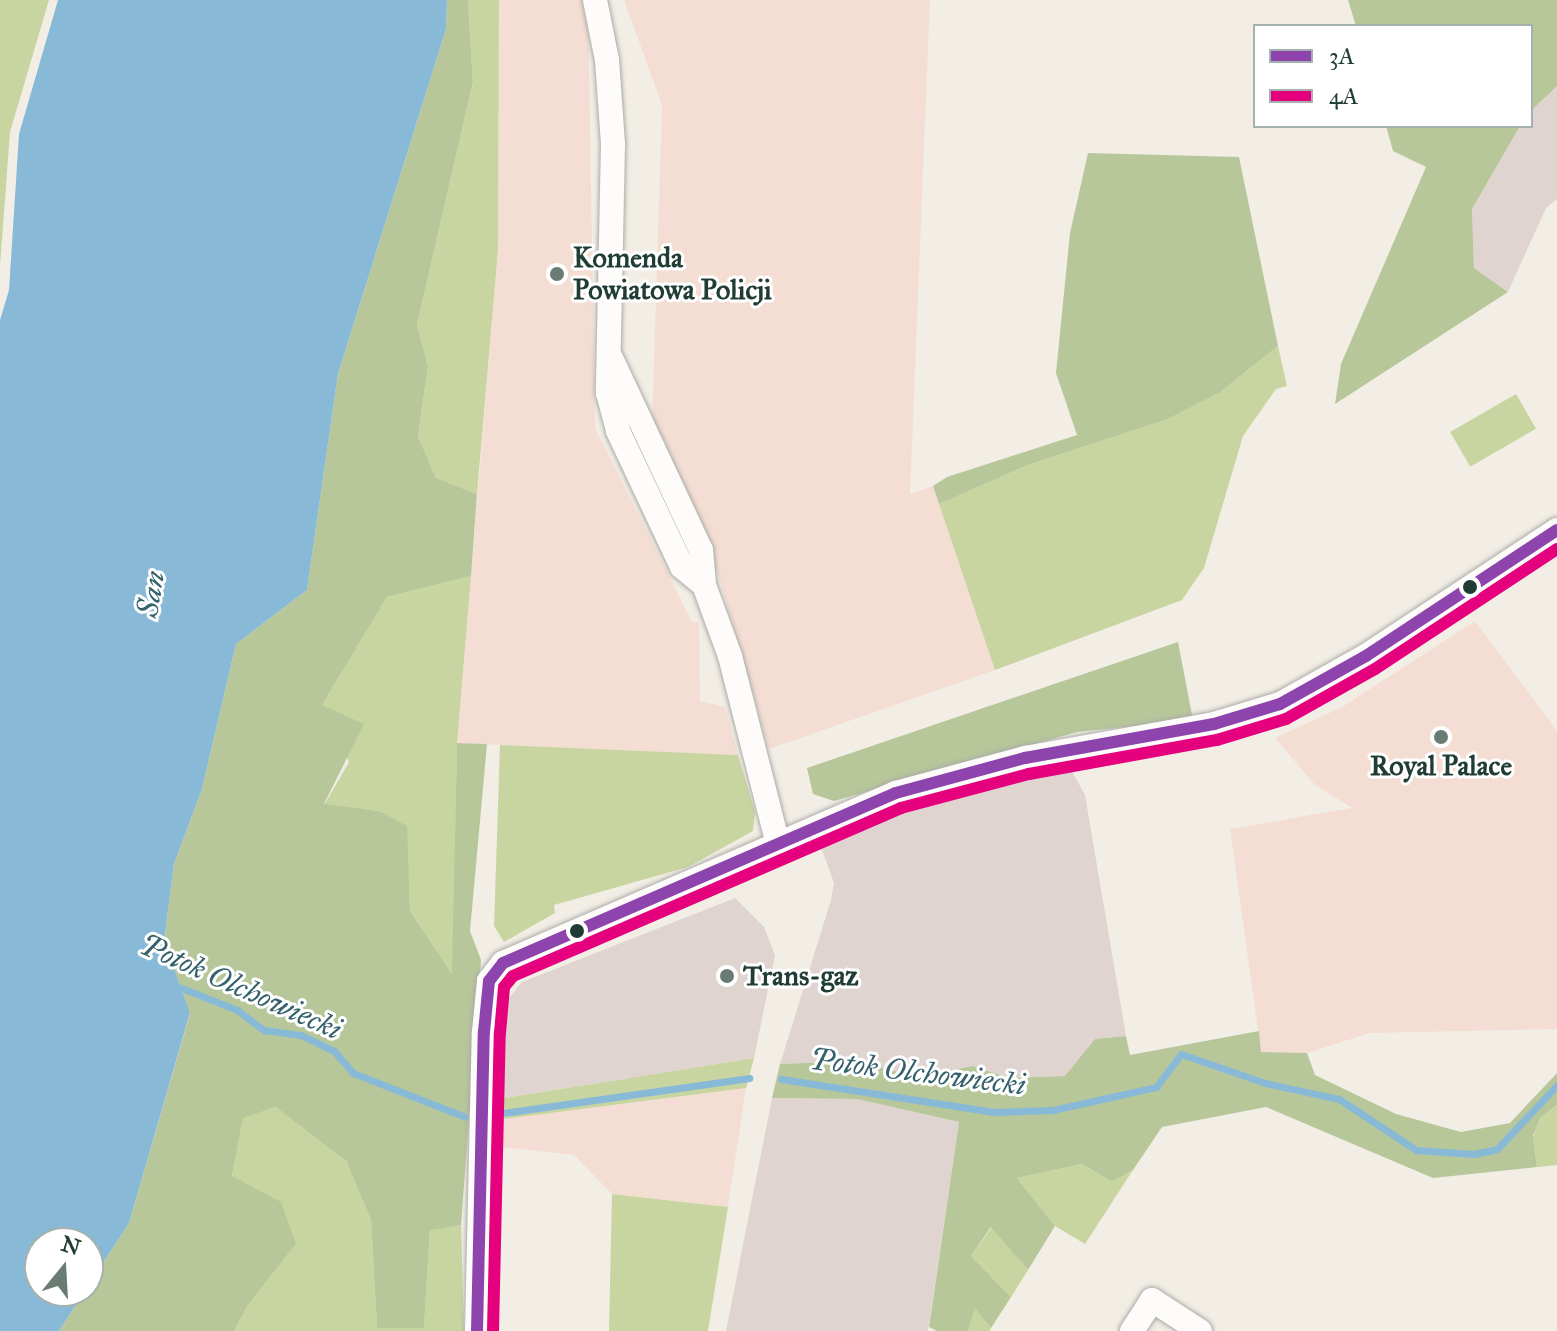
<!DOCTYPE html>
<html>
<head>
<meta charset="utf-8">
<style>
	body { margin:0 }
	#map { position:relative; width:1557px; height:1331px; overflow:hidden; background:#f2eee6; font-family:"IM FELL Great Primer",serif }
	div>[style] { position:absolute }
	.built>* { inset:0; background:#f4ded4 }
	.industrial>* { inset:0; background:#e0d4d1 }
	.green>* { inset:0; background:#c9d5a0; transform-origin:0 0 }
	.forest>* { inset:0; background:#b7c79a }
	.water>* { inset:0; background:#88bad8 }
	.stream>* { height:7px; margin:-3.5px; padding:0 3.5px; transform-origin:3.5px; border-radius:3.5px; background:#88bad8 }
	.roads { filter:drop-shadow(0 0 2px #abaca7) drop-shadow(0 0 2px #abaca7) }
	.street>* { height:24px; margin:-12px; padding:0 12px; transform-origin:12px; border-radius:12px; background:#fdfcfb }
	.bus-1>* { height:12px; margin:-6px; padding:0 6px; transform-origin:6px; border-radius:6px; background:#8e44ad }
	.bus-2>* { height:12px; margin:-6px; padding:0 6px; transform-origin:6px; border-radius:6px; background:#e5007d }
	.dots>* { width:22px; height:22px; translate:-50% -50%; box-sizing:border-box; border:4px solid #fff; border-radius:50% }
	span { translate:-50% -50%; white-space:nowrap; text-align:center; line-height:1.15; -webkit-text-stroke:6px #fff; paint-order:stroke }
	.poi-label { font-size:28px; color:#1f3d34; font-weight:700 }
	.left { translate:0 -50%; text-align:left }
	.water-label { font-size:30px; color:#34616b; font-style:italic }
	.legend { position:absolute; left:1253px; top:24px; width:280px; height:104px; box-sizing:border-box; background:#fff; border:2px solid #a5b1ae; margin:0; padding:10px 14px; list-style:none; font-size:24px; color:#1f3d34 }
	.legend li { display:flex; align-items:center; gap:16px; height:40px }
	.legend b { width:40px; border:2px solid #a5b1ae }
	.north { position:absolute; left:24px; top:1227px; width:80px; height:80px; box-sizing:border-box; background:#fff; border:2px solid #a5b1ae; border-radius:50%; rotate:18deg; font-size:22px; font-weight:700; line-height:32px; text-align:center; color:#1f3d34 }
	.north::after { content:''; display:block; margin:auto; width:28px; height:36px; background:#697b72; clip-path:polygon(50% 0,100% 100%,50% 72%,0 100%) }
</style>
</head>
<body>
<div id="map">
	<div class="built">
		<div style="clip-path:polygon(499px 0,588px 0,595px 428px,692px 622px,699px 622px,700px 701px,725px 707px,738px 755px,457px 743px,498px 250px)"></div>
		<div style="clip-path:polygon(624px 0,930px 0,910px 494px,933px 486px,995px 670px,769px 749px,718px 573px,652px 426px,662px 105px)"></div>
		<div style="clip-path:polygon(1475px 621px,1557px 731px,1557px 1029px,1370px 1033px,1307px 1053px,1261px 1052px,1230px 829px,1352px 808px,1315px 785px,1275px 738px,1342px 707px)"></div>
		<div style="clip-path:polygon(746px 1088px,728px 1207px,612px 1194px,574px 1155px,500px 1147px,496px 1120px)"></div>
	</div>
	<div class="industrial">
		<div style="clip-path:polygon(1557px 86px,1557px 199px,1546px 208px,1508px 292px,1474px 268px,1472px 209px,1520px 126px,1531px 126px,1531px 111px)"></div>
		<div style="clip-path:polygon(1069px 766px,1085px 795px,1126px 1036px,1095px 1039px,1066px 1076px,1010px 1078px,972px 1066px,920px 1077px,852px 1061px,780px 1064px,831px 900px,834px 883px,822px 850px,828px 834px)"></div>
		<div style="clip-path:polygon(735px 898px,764px 927px,775px 955px,754px 1058px,493px 1100px,493px 1041px,502px 1007px,522px 982px)"></div>
		<div style="clip-path:polygon(772px 1098px,857px 1099px,959px 1122px,928px 1331px,726px 1331px)"></div>
	</div>
	<div class="green">
		<div style="clip-path:polygon(0 0,49px 0,10px 132px,0 266px)"></div>
		<div style="clip-path:polygon(468px 0,499px 0,498px 250px,477px 494px,436px 478px,418px 436px,428px 366px,417px 325px,473px 82px)"></div>
		<div style="clip-path:polygon(1278px 346px,1287px 386px,1276px 389px,1243px 436px,1204px 568px,1182px 600px,995px 670px,939px 504px,1028px 465px,1168px 419px,1219px 393px)"></div>
		<div style="left:1516px;top:394px;width:40px;height:76px;rotate:60deg"></div>
		<div style="clip-path:polygon(471px 576px,457px 743px,453px 976px,410px 911px,406px 826px,379px 811px,324px 805px,349px 762px,322px 705px,387px 597px)"></div>
		<div style="clip-path:polygon(500px 745px,738px 755px,755px 812px,753px 831px,688px 867px,554px 905px,555px 913px,504px 942px,494px 926px)"></div>
		<div style="clip-path:polygon(754px 1058px,746px 1088px,496px 1120px,493px 1100px)"></div>
		<div style="clip-path:polygon(1557px 1105px,1557px 1165px,1537px 1167px,1533px 1137px,1541px 1117px)"></div>
		<div style="clip-path:polygon(277px 1107px,346px 1161px,371px 1220px,377px 1328px,424px 1327px,430px 1229px,461px 1225px,464px 1331px,234px 1331px,248px 1305px,296px 1244px,232px 1176px,243px 1117px)"></div>
		<div style="clip-path:polygon(1082px 1164px,1112px 1182px,1133px 1170px,1085px 1244px,1055px 1226px,1017px 1178px)"></div>
		<div style="clip-path:polygon(612px 1194px,728px 1207px,708px 1331px,609px 1331px)"></div>
		<div style="clip-path:polygon(992px 1227px,1028px 1270px,1011px 1297px,971px 1256px)"></div>
		<div style="clip-path:polygon(975px 1307px,991px 1328px,990px 1331px,968px 1331px)"></div>
	</div>
	<div class="forest">
		<div style="clip-path:polygon(447px 0,468px 0,473px 82px,417px 325px,428px 366px,418px 436px,436px 478px,477px 494px,471px 576px,387px 597px,322px 705px,364px 724px,324px 804px,379px 811px,407px 826px,410px 911px,452px 974px,457px 743px,487px 744px,470px 931px,481px 960px,461px 1225px,430px 1230px,424px 1328px,377px 1328px,371px 1220px,346px 1161px,276px 1107px,243px 1118px,232px 1176px,281px 1202px,296px 1244px,248px 1305px,234px 1331px,59px 1331px,129px 1223px,190px 1014px,164px 941px,174px 864px,202px 789px,236px 644px,307px 590px,338px 374px,446px 29px)"></div>
		<div style="clip-path:polygon(1348px 0,1557px 0,1557px 86px,1531px 111px,1531px 26px,1356px 26px)"></div>
		<div style="clip-path:polygon(1386px 126px,1520px 126px,1472px 209px,1474px 268px,1508px 292px,1335px 404px,1341px 364px,1426px 167px,1393px 151px)"></div>
		<div style="clip-path:polygon(1088px 153px,1239px 157px,1278px 346px,1219px 393px,1168px 419px,1028px 465px,939px 504px,933px 486px,947px 477px,1077px 435px,1056px 373px,1070px 233px)"></div>
		<div style="clip-path:polygon(1178px 642px,1193px 720px,1077px 732px,834px 801px,813px 794px,807px 768px)"></div>
		<div style="clip-path:polygon(1259px 1031px,1261px 1052px,1307px 1053px,1315px 1075px,1396px 1114px,1461px 1132px,1510px 1123px,1557px 1073px,1557px 1105px,1541px 1117px,1533px 1136px,1537px 1167px,1433px 1178px,1266px 1107px,1162px 1127px,1133px 1170px,1112px 1182px,1082px 1164px,1017px 1178px,1055px 1226px,1028px 1270px,991px 1227px,971px 1256px,1011px 1297px,991px 1328px,975px 1308px,968px 1331px,937px 1331px,929px 1327px,959px 1122px,857px 1099px,772px 1098px,780px 1064px,852px 1061px,920px 1077px,972px 1066px,1010px 1078px,1065px 1076px,1095px 1039px,1126px 1036px,1130px 1055px)"></div>
	</div>
	<div class="water">
		<div style="clip-path:polygon(58px 0,447px 0,446px 29px,338px 374px,307px 590px,236px 644px,202px 789px,174px 864px,164px 941px,190px 1013px,129px 1223px,88px 1286px,88px 1243px,40px 1243px,40px 1291px,85px 1291px,59px 1331px,0 1331px,0 320px,9px 290px,19px 134px)"></div>
	</div>
	<div class="stream">
		<div style="left:174px;top:985px;width:68px;rotate:21.6deg"></div>
		<div style="left:237px;top:1010px;width:34px;rotate:37deg"></div>
		<div style="left:264px;top:1030px;width:37px;rotate:8deg"></div>
		<div style="left:301px;top:1035px;width:37px;rotate:26deg"></div>
		<div style="left:334px;top:1051px;width:29px;rotate:49deg"></div>
		<div style="left:353px;top:1073px;width:120px;rotate:21.4deg"></div>
		<div style="left:781px;top:1079px;width:217px;rotate:8.8deg"></div>
		<div style="left:995px;top:1112px;width:58px;rotate:-2deg"></div>
		<div style="left:1053px;top:1110px;width:106px;rotate:-12.6deg"></div>
		<div style="left:1156px;top:1087px;width:41px;rotate:-52.9deg"></div>
		<div style="left:1181px;top:1054px;width:89px;rotate:19deg"></div>
		<div style="left:1265px;top:1083px;width:76px;rotate:12.2deg"></div>
		<div style="left:1339px;top:1099px;width:92px;rotate:33.5deg"></div>
		<div style="left:1416px;top:1150px;width:58px;rotate:3.9deg"></div>
		<div style="left:1474px;top:1154px;width:24px;rotate:-12deg"></div>
		<div style="left:1497px;top:1149px;width:88px;rotate:-46.8deg"></div>
		<div style="left:489px;top:1115px;width:263px;rotate:-8.1deg"></div>
	</div>
	<div class="roads">
		<div class="street">
			<div style="left:595px;top:0;width:61px;rotate:78.7deg"></div>
			<div style="left:607px;top:60px;width:84px;rotate:85.9deg"></div>
			<div style="left:613px;top:144px;width:249px;rotate:91.2deg"></div>
			<div style="left:608px;top:393px;width:39px;rotate:75deg"></div>
			<div style="left:618px;top:431px;width:150px;rotate:64.8deg"></div>
			<div style="left:682px;top:567px;width:28px;rotate:39deg"></div>
			<div style="left:611px;top:358px;width:212px;rotate:64.9deg"></div>
			<div style="left:701px;top:550px;width:35px;rotate:85deg"></div>
			<div style="left:704px;top:585px;width:76px;rotate:69.9deg"></div>
			<div style="left:730px;top:656px;width:191px;rotate:75.7deg"></div>
			<div style="left:477px;top:1331px;width:299px;rotate:-88.7deg"></div>
			<div style="left:484px;top:1032px;width:51px;rotate:-84.4deg"></div>
			<div style="left:489px;top:981px;width:23px;rotate:-52deg"></div>
			<div style="left:503px;top:963px;width:428px;rotate:-23.4deg"></div>
			<div style="left:896px;top:793px;width:134px;rotate:-15.2deg"></div>
			<div style="left:1025px;top:758px;width:192px;rotate:-10.2deg"></div>
			<div style="left:1214px;top:724px;width:69px;rotate:-16.9deg"></div>
			<div style="left:1280px;top:704px;width:98px;rotate:-29.2deg"></div>
			<div style="left:1366px;top:656px;width:229px;rotate:-33.4deg"></div>
			<div style="left:1132px;top:1331px;width:37px;rotate:-57deg"></div>
			<div style="left:1152px;top:1300px;width:57px;rotate:32.9deg"></div>
		</div>
	</div>
	<div class="bus-1">
		<div style="left:477px;top:1331px;width:299px;rotate:-88.7deg"></div>
		<div style="left:484px;top:1032px;width:51px;rotate:-84.4deg"></div>
		<div style="left:489px;top:981px;width:23px;rotate:-52deg"></div>
		<div style="left:503px;top:963px;width:428px;rotate:-23.4deg"></div>
		<div style="left:896px;top:793px;width:134px;rotate:-15.2deg"></div>
		<div style="left:1025px;top:758px;width:192px;rotate:-10.2deg"></div>
		<div style="left:1214px;top:724px;width:69px;rotate:-16.9deg"></div>
		<div style="left:1280px;top:704px;width:98px;rotate:-29.2deg"></div>
		<div style="left:1366px;top:656px;width:229px;rotate:-33.4deg"></div>
	</div>
	<div class="bus-2">
		<div style="left:493px;top:1331px;width:298px;rotate:-88.7deg"></div>
		<div style="left:500px;top:1033px;width:46px;rotate:-85deg"></div>
		<div style="left:504px;top:987px;width:14px;rotate:-51deg"></div>
		<div style="left:513px;top:976px;width:423px;rotate:-23.4deg"></div>
		<div style="left:901px;top:808px;width:132px;rotate:-14.9deg"></div>
		<div style="left:1029px;top:774px;width:191px;rotate:-10.3deg"></div>
		<div style="left:1217px;top:740px;width:72px;rotate:-16.9deg"></div>
		<div style="left:1286px;top:719px;width:102px;rotate:-29.3deg"></div>
		<div style="left:1375px;top:669px;width:218px;rotate:-33.4deg"></div>
	</div>
	<div class="dots">
		<div style="left:557px;top:274px;background:#697b72"></div>
		<div style="left:1470px;top:587px;background:#1f3d34"></div>
		<div style="left:1441px;top:737px;background:#697b72"></div>
		<div style="left:577px;top:931px;background:#1f3d34"></div>
		<div style="left:727px;top:976px;background:#697b72"></div>
	</div>
	<div class="poi-label">
		<span class="left" style="left:573px;top:274px">Komenda<br>Powiatowa Policji</span>
		<span style="left:1441px;top:766px">Royal Palace</span>
		<span class="left" style="left:743px;top:976px">Trans-gaz</span>
	</div>
	<div class="water-label">
		<span style="left:151px;top:594px;rotate:-79deg">San</span>
		<span style="left:241px;top:987px;rotate:24deg">Potok Olchowiecki</span>
		<span style="left:918px;top:1072px;rotate:7deg">Potok Olchowiecki</span>
	</div>
	<ul class="legend">
	<li><b style="height:10px;background:#8e44ad"></b>3A</li>
	<li><b style="height:10px;background:#e5007d"></b>4A</li>
	</ul>
	<div class="north">N</div>
</div>
</body>
</html>
